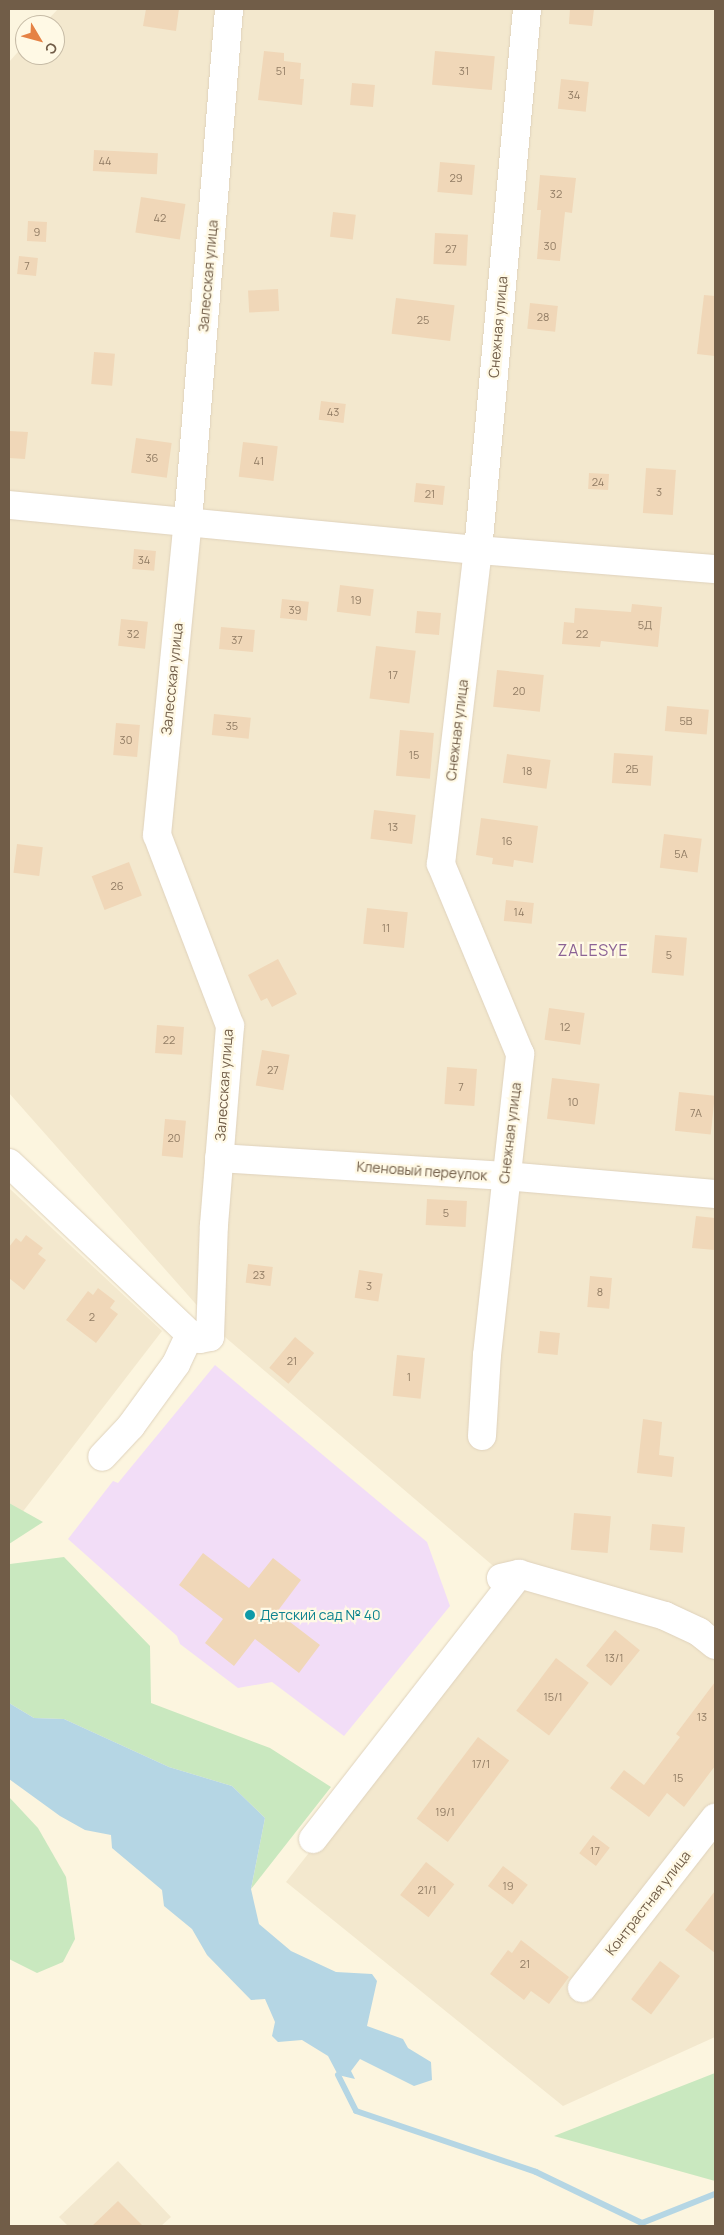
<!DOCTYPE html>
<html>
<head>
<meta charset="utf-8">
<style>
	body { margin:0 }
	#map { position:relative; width:724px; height:2235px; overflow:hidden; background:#fcf5df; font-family:Manrope,sans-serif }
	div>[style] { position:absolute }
	.residential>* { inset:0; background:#f3e8ce }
	.education>* { inset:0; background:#f2ddf7 }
	.green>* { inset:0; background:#c9e8bf }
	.water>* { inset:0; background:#b5d6e4 }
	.stream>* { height:6px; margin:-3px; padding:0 3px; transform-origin:3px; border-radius:3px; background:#b5d6e4 }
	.building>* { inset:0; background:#f0d7b8; transform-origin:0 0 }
	.roads { filter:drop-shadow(0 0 1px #dfd2bc) drop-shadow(0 0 1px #dfd2bc) }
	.minor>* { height:28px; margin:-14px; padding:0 14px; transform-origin:14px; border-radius:14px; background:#fff }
	.dots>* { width:14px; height:14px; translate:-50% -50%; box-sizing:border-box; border:2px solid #fff9e5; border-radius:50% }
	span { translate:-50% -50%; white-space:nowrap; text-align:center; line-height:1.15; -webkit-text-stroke:4.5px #fff9e5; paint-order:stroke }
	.number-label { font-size:11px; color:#917c64 }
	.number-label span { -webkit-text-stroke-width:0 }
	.street-label { font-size:14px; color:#715d48 }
	.culture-label { font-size:14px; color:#0d838f }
	.left { translate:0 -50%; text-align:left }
	.quarter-label { font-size:16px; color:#8c6395; letter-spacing:1px }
	.frame { position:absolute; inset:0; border:10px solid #715d48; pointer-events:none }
	.north { position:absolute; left:15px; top:15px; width:50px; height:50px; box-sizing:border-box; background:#fff9e5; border:1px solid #c6bba6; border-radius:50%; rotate:127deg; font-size:14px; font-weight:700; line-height:20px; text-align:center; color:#715d48 }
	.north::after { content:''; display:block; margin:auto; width:18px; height:22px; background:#e58245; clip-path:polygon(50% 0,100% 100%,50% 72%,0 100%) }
</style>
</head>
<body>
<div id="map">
	<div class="residential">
		<div style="clip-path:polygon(58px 9px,715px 9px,715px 2037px,563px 2106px,286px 1882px,518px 1587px,225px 1337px,9px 1093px,9px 62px,25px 44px,25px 55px,55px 55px,55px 25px,43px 25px)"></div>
		<div style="clip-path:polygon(9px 1188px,162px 1331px,21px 1514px,9px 1505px)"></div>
		<div style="clip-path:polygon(118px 2161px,171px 2217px,161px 2226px,68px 2226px,59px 2217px)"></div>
	</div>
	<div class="education">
		<div style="clip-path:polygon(215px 1365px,427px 1542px,450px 1606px,344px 1736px,272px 1682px,238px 1688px,180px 1644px,177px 1636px,68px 1539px,113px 1481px,118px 1483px)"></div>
	</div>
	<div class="green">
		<div style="clip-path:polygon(9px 1503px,43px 1522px,9px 1544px)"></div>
		<div style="clip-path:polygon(64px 1557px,150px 1646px,151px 1703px,270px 1748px,331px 1787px,251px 1889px,265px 1818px,232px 1786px,169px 1767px,64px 1719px,34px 1718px,9px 1703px,9px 1566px,10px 1564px)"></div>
		<div style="clip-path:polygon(9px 1797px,38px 1828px,66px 1877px,75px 1939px,63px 1962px,37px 1973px,9px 1959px)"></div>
		<div style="clip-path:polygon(715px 2073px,715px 2181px,554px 2136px)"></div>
	</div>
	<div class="water">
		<div style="clip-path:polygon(9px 1703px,34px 1718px,64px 1719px,169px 1767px,232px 1786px,265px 1818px,251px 1889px,259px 1924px,291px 1951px,336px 1972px,372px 1974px,377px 1981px,367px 2026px,403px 2039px,408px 2048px,431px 2062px,432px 2080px,414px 2086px,360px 2059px,351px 2071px,355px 2079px,338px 2075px,328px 2056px,302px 2040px,278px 2042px,272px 2036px,275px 2022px,265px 1999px,251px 2000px,207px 1955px,192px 1929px,164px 1906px,162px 1890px,112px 1848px,111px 1835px,85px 1830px,60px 1816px,9px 1779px)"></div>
	</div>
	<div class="stream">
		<div style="left:338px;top:2075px;width:40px;rotate:63.4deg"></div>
		<div style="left:356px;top:2111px;width:190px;rotate:18.7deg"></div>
		<div style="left:536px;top:2172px;width:118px;rotate:25.7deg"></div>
		<div style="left:642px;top:2223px;width:79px;rotate:-21.7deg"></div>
	</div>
	<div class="building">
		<div style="clip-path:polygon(146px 9px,179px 9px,176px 31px,143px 26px)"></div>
		<div style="clip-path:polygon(570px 9px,594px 9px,592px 26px,569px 24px)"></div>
		<div style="clip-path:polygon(264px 51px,284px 53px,284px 61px,301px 63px,300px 79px,304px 79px,302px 105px,258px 100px)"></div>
		<div style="left:435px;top:51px;width:60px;height:34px;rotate:5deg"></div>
		<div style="left:561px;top:79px;width:28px;height:30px;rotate:6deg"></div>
		<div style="left:352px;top:83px;width:23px;height:22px;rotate:5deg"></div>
		<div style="left:94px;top:150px;width:64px;height:21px;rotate:3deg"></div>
		<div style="left:440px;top:162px;width:35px;height:30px;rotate:5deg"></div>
		<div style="clip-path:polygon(540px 175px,576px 178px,572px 213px,565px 212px,560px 261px,537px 259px,541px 210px,537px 210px)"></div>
		<div style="left:141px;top:197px;width:45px;height:36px;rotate:9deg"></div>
		<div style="left:333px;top:212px;width:23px;height:25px;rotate:7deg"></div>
		<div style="left:28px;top:221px;width:19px;height:20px;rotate:3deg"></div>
		<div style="left:435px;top:233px;width:33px;height:31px;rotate:3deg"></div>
		<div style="left:19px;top:256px;width:19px;height:18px;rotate:6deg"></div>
		<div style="left:278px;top:289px;width:22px;height:30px;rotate:87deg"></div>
		<div style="clip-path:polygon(704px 295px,715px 296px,715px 356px,697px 354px)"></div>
		<div style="left:396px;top:298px;width:59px;height:36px;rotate:7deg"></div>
		<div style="left:530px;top:303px;width:28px;height:26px;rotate:6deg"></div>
		<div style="left:94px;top:352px;width:21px;height:32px;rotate:5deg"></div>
		<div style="left:321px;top:401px;width:25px;height:19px;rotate:7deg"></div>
		<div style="clip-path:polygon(9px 431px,28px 432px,25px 459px,9px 458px)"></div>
		<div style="left:136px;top:438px;width:36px;height:35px;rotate:8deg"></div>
		<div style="left:243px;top:442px;width:35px;height:35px;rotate:7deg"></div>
		<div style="left:646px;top:468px;width:30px;height:45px;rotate:4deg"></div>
		<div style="left:589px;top:473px;width:20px;height:16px;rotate:3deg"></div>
		<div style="left:416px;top:483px;width:29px;height:19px;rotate:6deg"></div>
		<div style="left:134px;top:549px;width:22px;height:20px;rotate:5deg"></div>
		<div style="left:340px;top:585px;width:34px;height:27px;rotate:7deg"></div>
		<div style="left:282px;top:599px;width:27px;height:19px;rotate:6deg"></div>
		<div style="clip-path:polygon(632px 604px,662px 607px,658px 647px,601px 641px,600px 647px,562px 644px,564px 622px,574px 623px,575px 608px,631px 612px)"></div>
		<div style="left:417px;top:611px;width:24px;height:22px;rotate:5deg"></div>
		<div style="left:121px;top:619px;width:27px;height:27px;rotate:6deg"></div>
		<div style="left:221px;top:627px;width:34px;height:22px;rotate:5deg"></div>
		<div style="left:376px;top:646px;width:40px;height:53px;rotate:7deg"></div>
		<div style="left:497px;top:670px;width:47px;height:37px;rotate:6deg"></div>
		<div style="left:667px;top:706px;width:42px;height:25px;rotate:5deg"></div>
		<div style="left:214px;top:714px;width:37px;height:21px;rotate:6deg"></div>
		<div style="left:116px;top:723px;width:24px;height:32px;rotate:5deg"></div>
		<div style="left:400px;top:730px;width:34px;height:46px;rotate:5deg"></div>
		<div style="left:614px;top:753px;width:39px;height:30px;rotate:4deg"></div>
		<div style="left:507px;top:754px;width:44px;height:29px;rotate:8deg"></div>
		<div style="left:374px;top:810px;width:42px;height:29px;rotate:7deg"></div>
		<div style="clip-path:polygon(481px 818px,538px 826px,533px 863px,514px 860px,513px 867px,492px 864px,493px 858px,476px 855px)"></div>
		<div style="left:664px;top:834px;width:38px;height:34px;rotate:7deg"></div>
		<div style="left:17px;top:844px;width:26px;height:29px;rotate:7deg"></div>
		<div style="left:129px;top:862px;width:36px;height:40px;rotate:69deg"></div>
		<div style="left:506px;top:900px;width:28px;height:21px;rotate:6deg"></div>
		<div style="left:367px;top:908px;width:41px;height:36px;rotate:6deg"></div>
		<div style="left:655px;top:935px;width:32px;height:38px;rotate:5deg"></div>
		<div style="clip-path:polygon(278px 959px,297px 994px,272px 1007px,267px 998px,261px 1001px,248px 975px)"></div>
		<div style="left:549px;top:1008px;width:36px;height:32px;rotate:8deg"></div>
		<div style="left:157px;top:1025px;width:27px;height:28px;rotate:4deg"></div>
		<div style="left:262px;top:1050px;width:28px;height:36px;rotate:10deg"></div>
		<div style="left:447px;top:1067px;width:30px;height:37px;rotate:4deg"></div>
		<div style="left:552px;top:1078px;width:48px;height:41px;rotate:7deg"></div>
		<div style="left:679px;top:1092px;width:36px;height:39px;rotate:6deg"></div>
		<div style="left:165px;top:1119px;width:21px;height:37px;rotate:5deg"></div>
		<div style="left:427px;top:1199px;width:40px;height:26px;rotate:3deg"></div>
		<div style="clip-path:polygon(696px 1216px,715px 1218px,715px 1250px,692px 1248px)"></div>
		<div style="clip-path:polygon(26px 1235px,43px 1248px,38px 1254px,46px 1260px,24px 1290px,9px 1278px,9px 1247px,16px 1238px,21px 1242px)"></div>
		<div style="left:248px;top:1264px;width:25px;height:19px;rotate:7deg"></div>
		<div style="left:359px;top:1270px;width:24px;height:28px;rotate:9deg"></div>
		<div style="left:590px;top:1276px;width:22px;height:31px;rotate:5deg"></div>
		<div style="clip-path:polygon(98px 1288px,115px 1301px,110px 1308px,118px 1314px,96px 1343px,66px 1320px,88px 1291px,93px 1295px)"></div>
		<div style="left:540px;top:1331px;width:20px;height:22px;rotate:6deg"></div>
		<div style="left:295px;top:1337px;width:25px;height:40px;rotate:40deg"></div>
		<div style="left:397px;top:1355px;width:28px;height:41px;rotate:6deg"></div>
		<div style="clip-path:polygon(643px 1419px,662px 1422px,659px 1455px,674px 1457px,672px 1477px,637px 1473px)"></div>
		<div style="left:574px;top:1513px;width:37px;height:37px;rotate:5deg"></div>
		<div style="left:652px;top:1524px;width:33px;height:26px;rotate:5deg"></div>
		<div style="clip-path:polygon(203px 1553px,249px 1588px,273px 1558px,301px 1580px,277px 1612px,320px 1645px,299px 1673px,255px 1639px,234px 1666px,205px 1643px,223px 1619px,179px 1585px)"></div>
		<div style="left:615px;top:1630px;width:32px;height:46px;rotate:39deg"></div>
		<div style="left:556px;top:1658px;width:41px;height:66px;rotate:37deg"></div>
		<div style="clip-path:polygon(715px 1682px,715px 1766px,684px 1807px,667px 1793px,649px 1817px,610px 1788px,624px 1770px,644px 1785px,680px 1737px,676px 1734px)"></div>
		<div style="left:478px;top:1737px;width:39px;height:102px;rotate:37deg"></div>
		<div style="left:593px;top:1835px;width:21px;height:23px;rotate:37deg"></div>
		<div style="left:426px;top:1862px;width:36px;height:42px;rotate:38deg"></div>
		<div style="left:503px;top:1866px;width:31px;height:25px;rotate:37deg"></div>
		<div style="clip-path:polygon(715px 1891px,715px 1953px,685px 1930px)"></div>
		<div style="clip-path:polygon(521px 1940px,569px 1977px,549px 2004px,531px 1991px,524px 2000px,490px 1974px,508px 1950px,512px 1953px)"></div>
		<div style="left:660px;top:1961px;width:25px;height:48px;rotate:37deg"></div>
		<div style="clip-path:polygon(118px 2201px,143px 2226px,92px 2226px)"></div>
	</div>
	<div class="roads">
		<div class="minor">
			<div style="left:9px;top:505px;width:471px;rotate:5.5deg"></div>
			<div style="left:478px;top:550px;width:238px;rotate:4.6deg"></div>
			<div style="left:219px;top:1158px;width:287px;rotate:3.6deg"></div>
			<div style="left:505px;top:1176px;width:211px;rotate:4.9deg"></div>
			<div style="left:9px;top:1163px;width:249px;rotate:43.4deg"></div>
			<div style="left:190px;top:1334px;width:33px;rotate:115deg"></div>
			<div style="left:176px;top:1364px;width:77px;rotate:126deg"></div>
			<div style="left:131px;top:1426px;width:42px;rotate:133.1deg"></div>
			<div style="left:190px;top:1334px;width:11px;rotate:27deg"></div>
			<div style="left:200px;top:1339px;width:10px;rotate:-11deg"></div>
			<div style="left:210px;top:1337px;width:112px;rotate:-88deg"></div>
			<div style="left:214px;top:1225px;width:200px;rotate:-85.4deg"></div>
			<div style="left:230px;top:1026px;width:204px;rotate:-110.9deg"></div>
			<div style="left:157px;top:835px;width:316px;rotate:-84.4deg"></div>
			<div style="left:188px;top:521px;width:514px;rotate:-85.42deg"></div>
			<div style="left:482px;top:1436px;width:81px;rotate:-86.5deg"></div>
			<div style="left:487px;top:1355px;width:303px;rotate:-83.7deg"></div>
			<div style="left:520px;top:1054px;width:206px;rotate:-112.6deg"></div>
			<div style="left:441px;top:864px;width:316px;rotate:-83.3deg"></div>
			<div style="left:478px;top:550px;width:543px;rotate:-84.82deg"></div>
			<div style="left:501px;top:1578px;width:18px;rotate:-13deg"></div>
			<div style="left:519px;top:1574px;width:152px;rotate:16deg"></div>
			<div style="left:665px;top:1616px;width:38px;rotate:25deg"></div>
			<div style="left:699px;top:1632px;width:21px;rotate:39deg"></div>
			<div style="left:313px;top:1839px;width:336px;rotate:-52.1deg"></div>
			<div style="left:582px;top:1988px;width:216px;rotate:-52deg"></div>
		</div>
	</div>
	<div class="dots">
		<div style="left:250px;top:1615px;background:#0f9aa8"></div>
	</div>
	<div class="number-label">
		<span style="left:281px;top:71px">51</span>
		<span style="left:464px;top:71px">31</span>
		<span style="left:574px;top:95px">34</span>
		<span style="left:105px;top:161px">44</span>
		<span style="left:456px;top:178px">29</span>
		<span style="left:556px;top:194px">32</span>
		<span style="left:160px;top:218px">42</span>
		<span style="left:37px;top:232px">9</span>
		<span style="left:550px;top:246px">30</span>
		<span style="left:451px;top:249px">27</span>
		<span style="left:27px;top:266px">7</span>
		<span style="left:543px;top:317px">28</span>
		<span style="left:423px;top:320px">25</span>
		<span style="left:333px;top:412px">43</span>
		<span style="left:152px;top:458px">36</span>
		<span style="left:259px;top:461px">41</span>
		<span style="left:598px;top:482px">24</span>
		<span style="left:659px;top:492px">3</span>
		<span style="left:430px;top:494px">21</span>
		<span style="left:144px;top:560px">34</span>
		<span style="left:356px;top:600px">19</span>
		<span style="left:295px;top:610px">39</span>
		<span style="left:645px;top:625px">5Д</span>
		<span style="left:133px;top:634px">32</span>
		<span style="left:582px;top:634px">22</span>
		<span style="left:237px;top:640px">37</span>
		<span style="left:393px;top:675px">17</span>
		<span style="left:519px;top:691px">20</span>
		<span style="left:686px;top:721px">5В</span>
		<span style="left:232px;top:726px">35</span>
		<span style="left:126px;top:740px">30</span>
		<span style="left:414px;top:755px">15</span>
		<span style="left:632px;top:769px">2Б</span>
		<span style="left:527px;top:771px">18</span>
		<span style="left:393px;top:827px">13</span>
		<span style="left:507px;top:841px">16</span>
		<span style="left:681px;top:854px">5А</span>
		<span style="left:117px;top:886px">26</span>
		<span style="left:519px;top:912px">14</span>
		<span style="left:386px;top:928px">11</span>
		<span style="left:669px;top:955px">5</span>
		<span style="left:565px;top:1027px">12</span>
		<span style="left:169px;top:1040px">22</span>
		<span style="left:273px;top:1070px">27</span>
		<span style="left:461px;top:1087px">7</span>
		<span style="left:573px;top:1102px">10</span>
		<span style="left:696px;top:1113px">7А</span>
		<span style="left:174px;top:1138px">20</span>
		<span style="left:446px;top:1213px">5</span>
		<span style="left:259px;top:1275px">23</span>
		<span style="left:369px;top:1286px">3</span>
		<span style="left:600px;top:1292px">8</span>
		<span style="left:92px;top:1317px">2</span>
		<span style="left:292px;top:1361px">21</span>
		<span style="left:409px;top:1377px">1</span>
		<span style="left:614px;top:1658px">13/1</span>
		<span style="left:553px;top:1697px">15/1</span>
		<span style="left:702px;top:1717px">13</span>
		<span style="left:481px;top:1764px">17/1</span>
		<span style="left:678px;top:1778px">15</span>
		<span style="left:445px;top:1812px">19/1</span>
		<span style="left:595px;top:1851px">17</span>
		<span style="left:508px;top:1886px">19</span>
		<span style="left:427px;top:1890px">21/1</span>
		<span style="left:525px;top:1964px">21</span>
	</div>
	<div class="street-label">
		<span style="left:208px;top:276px;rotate:-85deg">Залесская улица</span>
		<span style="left:498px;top:327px;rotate:-85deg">Снежная улица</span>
		<span style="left:172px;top:679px;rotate:-84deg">Залесская улица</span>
		<span style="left:457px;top:730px;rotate:-83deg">Снежная улица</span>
		<span style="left:224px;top:1085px;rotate:-86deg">Залесская улица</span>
		<span style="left:510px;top:1133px;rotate:-83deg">Снежная улица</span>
		<span style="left:422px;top:1171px;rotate:4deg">Кленовый переулок</span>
		<span style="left:648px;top:1903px;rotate:-52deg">Контрастная улица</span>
	</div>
	<div class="culture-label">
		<span class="left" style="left:260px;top:1615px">Детский сад № 40</span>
	</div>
	<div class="quarter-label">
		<span style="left:593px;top:950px">ZALESYE</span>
	</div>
	<div class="frame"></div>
	<div class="north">С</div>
</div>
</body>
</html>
